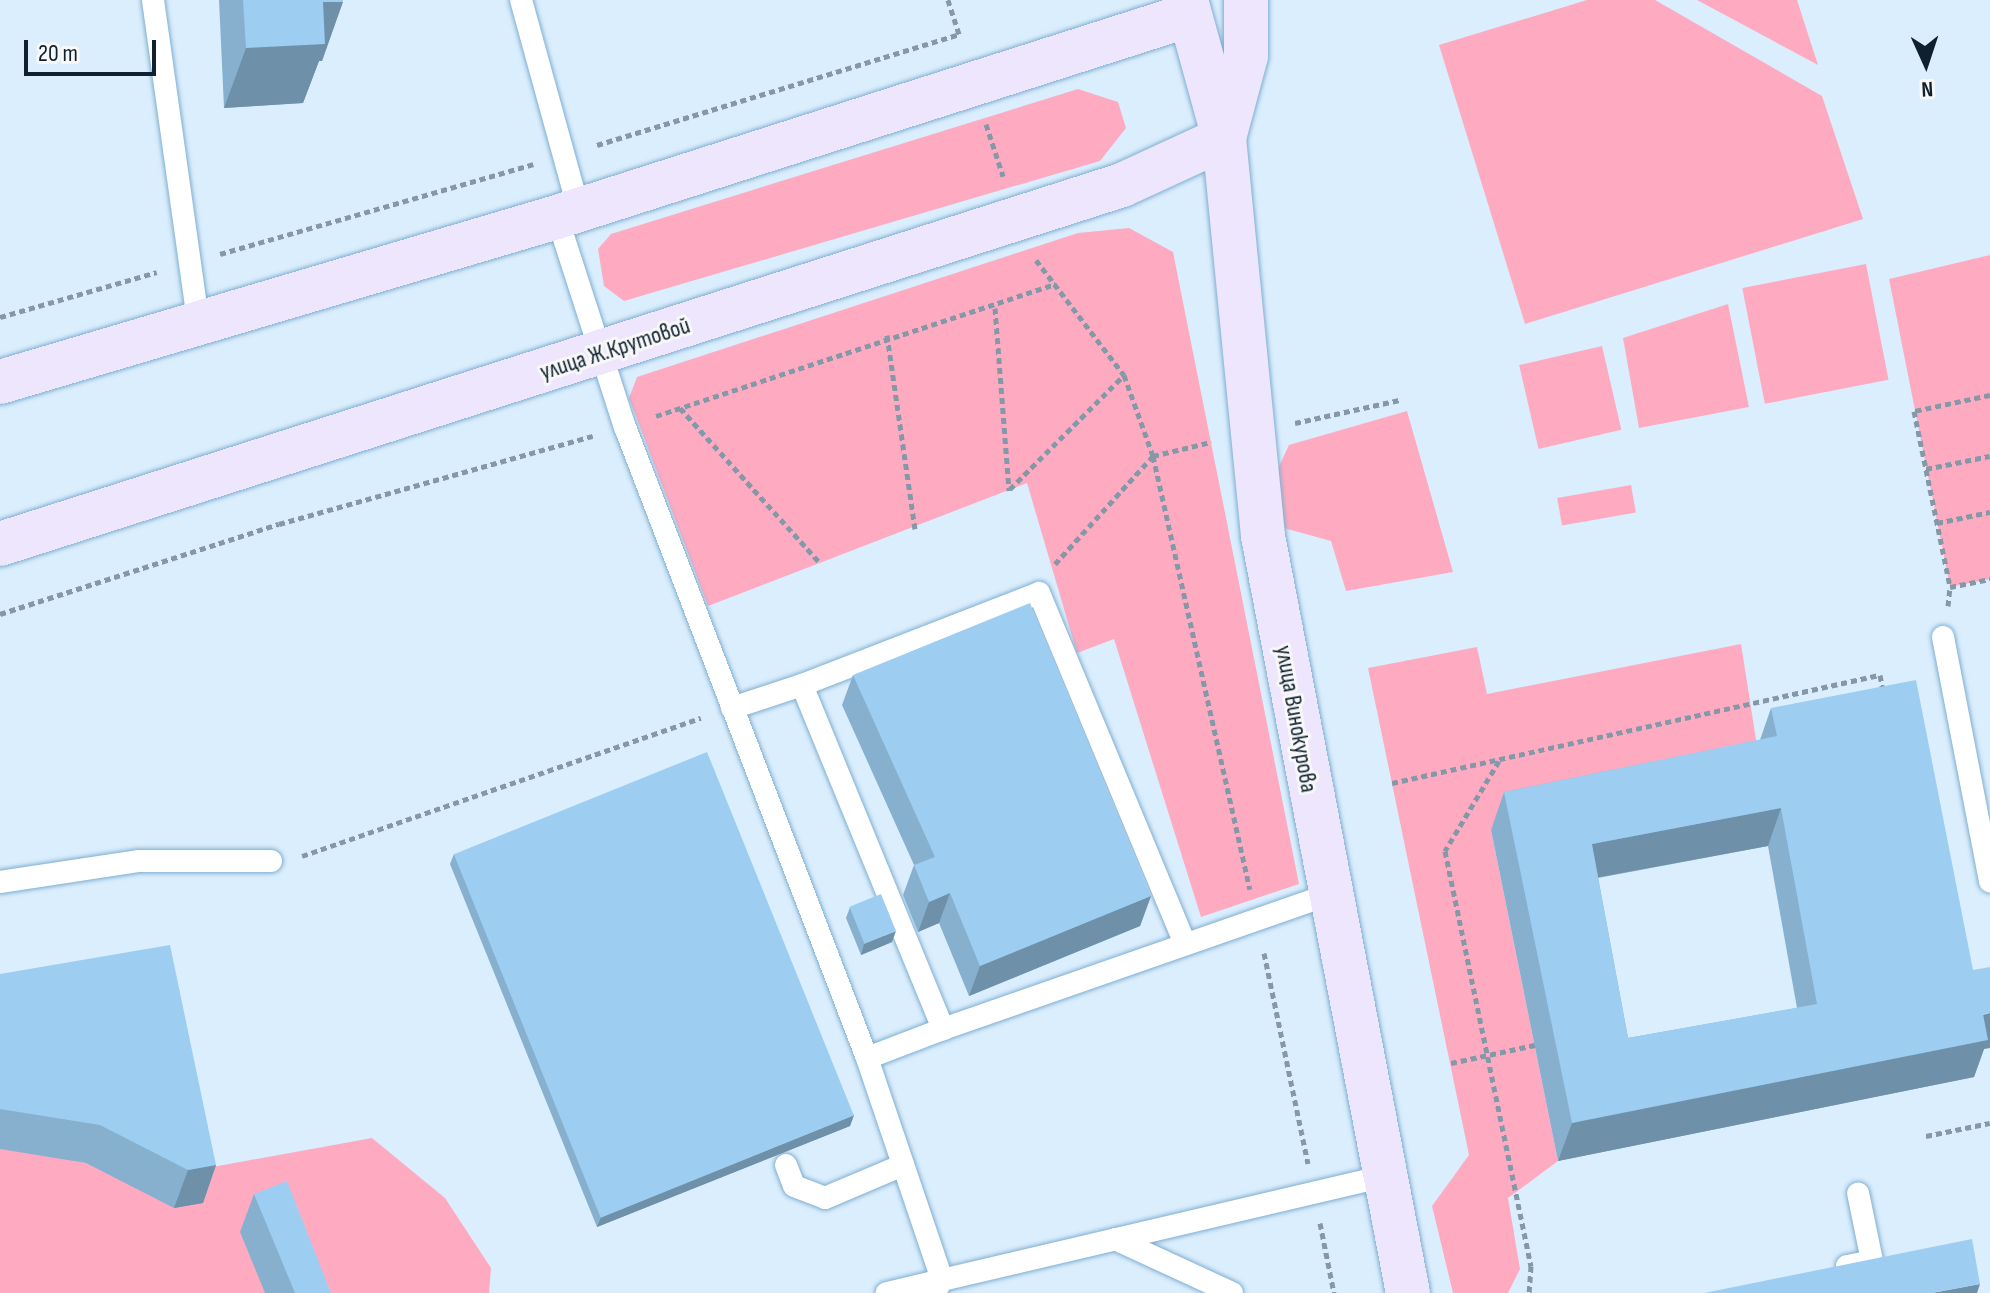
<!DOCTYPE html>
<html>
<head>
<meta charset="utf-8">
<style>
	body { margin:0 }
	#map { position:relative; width:1990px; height:1293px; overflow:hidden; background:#dbeefd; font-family:"Sofia Sans Condensed",sans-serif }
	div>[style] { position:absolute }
	.green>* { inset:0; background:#feabc2; transform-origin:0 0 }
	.path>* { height:5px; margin-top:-2.5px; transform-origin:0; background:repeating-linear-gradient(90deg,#8598a7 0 6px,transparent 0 10px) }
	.roads { filter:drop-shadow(0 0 2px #7faed1) drop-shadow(0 0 2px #7faed1) }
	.lane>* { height:22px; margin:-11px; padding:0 11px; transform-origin:11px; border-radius:11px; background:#fff }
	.secondary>* { height:44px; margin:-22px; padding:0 22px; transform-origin:22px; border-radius:22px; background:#eee6fc }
	.wall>* { inset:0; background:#87b0cf }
	.shaded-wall>* { inset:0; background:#6e90a9 }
	.building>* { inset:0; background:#9dcdf1; transform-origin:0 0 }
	span { translate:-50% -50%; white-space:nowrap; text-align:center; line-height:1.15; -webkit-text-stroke:6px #f8f8f8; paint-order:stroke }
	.street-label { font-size:24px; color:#0f212f }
	.north { position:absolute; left:1886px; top:24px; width:80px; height:80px; -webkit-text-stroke:6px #f8f8f8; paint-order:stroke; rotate:177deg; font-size:22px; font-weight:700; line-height:32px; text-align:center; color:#0f212f }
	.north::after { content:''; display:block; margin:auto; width:28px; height:36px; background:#0f212f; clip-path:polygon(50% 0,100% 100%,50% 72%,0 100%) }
	.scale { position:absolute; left:24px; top:40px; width:132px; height:36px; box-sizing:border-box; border:4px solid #0f212f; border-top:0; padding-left:10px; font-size:24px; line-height:28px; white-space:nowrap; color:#0f212f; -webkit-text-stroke:6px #f8f8f8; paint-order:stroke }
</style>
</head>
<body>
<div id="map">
	<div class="green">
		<div style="clip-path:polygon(1587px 0,1655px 0,1822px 96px,1863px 219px,1525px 324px,1439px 45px)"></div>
		<div style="clip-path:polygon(1697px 0,1797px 0,1818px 65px)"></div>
		<div style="clip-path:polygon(1078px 89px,1118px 102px,1126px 128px,1100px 161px,624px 301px,604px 286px,598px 249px,611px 234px)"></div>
		<div style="clip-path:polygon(1129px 228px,1173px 252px,1299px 884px,1201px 917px,1114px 639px,1077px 653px,1027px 483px,708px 606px,629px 398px,637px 377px,1078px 233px)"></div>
		<div style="clip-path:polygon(1990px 255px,1990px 579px,1950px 587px,1889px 279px)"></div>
		<div style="left:1866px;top:264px;width:118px;height:126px;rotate:79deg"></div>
		<div style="clip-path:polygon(1728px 304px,1749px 407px,1639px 428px,1623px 338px)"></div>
		<div style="left:1602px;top:346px;width:86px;height:85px;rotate:77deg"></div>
		<div style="clip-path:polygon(1407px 411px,1453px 572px,1346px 591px,1331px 541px,1273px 525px,1269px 488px,1289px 445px)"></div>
		<div style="left:1631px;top:485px;width:28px;height:75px;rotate:80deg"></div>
		<div style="clip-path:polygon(1741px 644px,1757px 746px,1491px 830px,1558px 1161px,1508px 1198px,1520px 1269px,1508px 1293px,1453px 1293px,1432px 1206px,1469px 1155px,1368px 668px,1477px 647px,1487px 694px)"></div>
		<div style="clip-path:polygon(372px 1138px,445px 1198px,491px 1268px,489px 1293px,0 1293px,0 1146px,86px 1163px,196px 1170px)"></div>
	</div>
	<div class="path">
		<div style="left:986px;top:124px;width:55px;rotate:71.9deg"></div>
		<div style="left:597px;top:145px;width:379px;rotate:-17deg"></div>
		<div style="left:959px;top:34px;width:36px;rotate:-108deg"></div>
		<div style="left:220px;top:254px;width:326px;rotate:-16deg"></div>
		<div style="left:1036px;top:260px;width:145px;rotate:52.6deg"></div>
		<div style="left:1124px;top:375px;width:86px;rotate:70.3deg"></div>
		<div style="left:1153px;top:456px;width:444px;rotate:77.4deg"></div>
		<div style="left:995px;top:308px;width:183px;rotate:85.6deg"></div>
		<div style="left:0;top:317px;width:163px;rotate:-16deg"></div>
		<div style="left:887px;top:335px;width:196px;rotate:81.8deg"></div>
		<div style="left:1990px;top:395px;width:78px;rotate:168.1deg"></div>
		<div style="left:1914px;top:411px;width:180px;rotate:78.4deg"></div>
		<div style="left:1950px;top:587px;width:41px;rotate:-11.3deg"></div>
		<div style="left:680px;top:408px;width:207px;rotate:47.9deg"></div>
		<div style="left:656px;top:416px;width:421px;rotate:-18.3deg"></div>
		<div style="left:1295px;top:423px;width:107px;rotate:-12.4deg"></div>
		<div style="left:1926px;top:469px;width:65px;rotate:-11.5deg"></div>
		<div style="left:1010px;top:489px;width:161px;rotate:-45deg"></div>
		<div style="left:1937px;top:523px;width:54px;rotate:-11.7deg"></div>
		<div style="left:1055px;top:564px;width:146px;rotate:-47.8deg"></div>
		<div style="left:1153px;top:456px;width:60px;rotate:-13.6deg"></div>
		<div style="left:1948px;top:606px;width:19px;rotate:-84deg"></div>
		<div style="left:0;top:614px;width:293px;rotate:-17.9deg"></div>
		<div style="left:279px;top:524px;width:326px;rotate:-15.7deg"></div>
		<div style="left:1499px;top:761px;width:105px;rotate:121deg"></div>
		<div style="left:1445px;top:851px;width:424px;rotate:78.3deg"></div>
		<div style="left:1531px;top:1266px;width:27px;rotate:94deg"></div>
		<div style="left:1392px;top:783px;width:500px;rotate:-12.5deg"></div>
		<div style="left:1880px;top:675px;width:15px;rotate:79deg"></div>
		<div style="left:302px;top:856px;width:422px;rotate:-19.1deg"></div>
		<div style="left:1264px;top:953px;width:215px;rotate:78.2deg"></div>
		<div style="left:1451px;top:1063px;width:86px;rotate:-12.1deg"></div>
		<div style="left:1926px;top:1136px;width:65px;rotate:-11.5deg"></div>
		<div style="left:1320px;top:1223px;width:71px;rotate:78.7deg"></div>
	</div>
	<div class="roads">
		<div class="lane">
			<div style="left:153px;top:0;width:324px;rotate:82deg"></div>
			<div style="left:521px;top:0;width:218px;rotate:74.6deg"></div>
			<div style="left:557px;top:217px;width:221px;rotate:72.1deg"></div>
			<div style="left:625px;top:427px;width:676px;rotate:69.02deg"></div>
			<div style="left:867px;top:1058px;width:234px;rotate:71.3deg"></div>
			<div style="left:942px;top:1280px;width:57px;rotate:166.7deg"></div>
			<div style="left:1943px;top:637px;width:249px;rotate:79.1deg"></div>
			<div style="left:802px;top:685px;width:254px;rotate:-21.2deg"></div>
			<div style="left:1039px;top:593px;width:379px;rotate:67.4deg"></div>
			<div style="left:732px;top:708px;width:74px;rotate:-18.2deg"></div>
			<div style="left:802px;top:685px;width:372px;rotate:67.7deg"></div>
			<div style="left:943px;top:1029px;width:408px;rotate:-19.2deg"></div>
			<div style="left:0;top:882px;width:141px;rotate:-8.6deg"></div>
			<div style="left:139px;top:861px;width:132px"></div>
			<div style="left:867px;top:1058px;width:81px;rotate:-20.9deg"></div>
			<div style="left:786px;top:1165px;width:22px;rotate:69deg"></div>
			<div style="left:794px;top:1186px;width:33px;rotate:21deg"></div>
			<div style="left:825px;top:1198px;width:85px;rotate:-22.9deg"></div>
			<div style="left:1115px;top:1239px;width:129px;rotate:24.8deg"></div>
			<div style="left:1847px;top:1266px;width:25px;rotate:-11deg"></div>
			<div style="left:1872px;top:1261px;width:69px;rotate:-101.6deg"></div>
			<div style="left:935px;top:1292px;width:14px;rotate:-60deg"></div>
			<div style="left:942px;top:1280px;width:452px;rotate:-13.2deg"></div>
		</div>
		<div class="secondary">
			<div style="left:1186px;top:0;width:143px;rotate:74.6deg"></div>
			<div style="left:1224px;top:138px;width:400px;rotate:84.4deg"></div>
			<div style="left:1263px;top:536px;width:771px;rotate:79.16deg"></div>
			<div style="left:1224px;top:138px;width:85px;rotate:-75deg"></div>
			<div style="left:1246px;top:56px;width:56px;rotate:-90deg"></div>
			<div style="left:0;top:382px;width:581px;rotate:-16.5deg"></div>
			<div style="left:557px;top:217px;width:663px;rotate:-17.72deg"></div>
			<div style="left:0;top:544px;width:1178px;rotate:-17.74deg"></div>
			<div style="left:1122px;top:185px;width:112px;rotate:-24.7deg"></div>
		</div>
	</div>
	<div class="wall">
		<div style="clip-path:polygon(219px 0,343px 0,322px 61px,319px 61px,303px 103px,224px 108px)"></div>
		<div style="clip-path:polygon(853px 675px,1151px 896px,1140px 926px,969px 996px,939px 923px,918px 932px,903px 895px,914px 865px,842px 705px)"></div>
		<div style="clip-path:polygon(evenodd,1771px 708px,1984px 1049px,1974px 1077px,1558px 1161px,1491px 830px,1504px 792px,1760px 740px,1771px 708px,1768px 846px,1797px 1008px,1628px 1038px,1598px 878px,1768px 846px)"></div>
		<div style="clip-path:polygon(454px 854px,854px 1115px,850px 1126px,597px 1227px,450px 864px)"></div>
		<div style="clip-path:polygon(850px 907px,892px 942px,861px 955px,846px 918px)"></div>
		<div style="clip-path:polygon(0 974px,216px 1165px,203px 1203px,174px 1208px,86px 1163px,0 1149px)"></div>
		<div style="clip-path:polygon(254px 1194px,331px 1293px,265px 1293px,240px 1232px)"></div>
	</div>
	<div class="shaded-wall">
		<div style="clip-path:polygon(323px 2px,343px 2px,322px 61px,319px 61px,303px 103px,224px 108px,246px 48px)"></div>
		<div style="clip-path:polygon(1781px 808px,1768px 846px,1578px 881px,1592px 844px)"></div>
		<div style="clip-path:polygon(950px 893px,939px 923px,918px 932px,929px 902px)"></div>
		<div style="clip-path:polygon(1151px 896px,1140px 926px,969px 996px,980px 966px)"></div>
		<div style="clip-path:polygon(896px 931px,892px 942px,861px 955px,864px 944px)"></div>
		<div style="clip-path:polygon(1990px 1013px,1990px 1048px,1984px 1049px,1974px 1077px,1558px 1161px,1572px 1123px)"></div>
		<div style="clip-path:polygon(854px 1115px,850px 1126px,597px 1227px,601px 1217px)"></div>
		<div style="clip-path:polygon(216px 1165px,203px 1203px,174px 1208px,188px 1170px)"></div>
		<div style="clip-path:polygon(1980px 1284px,1977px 1293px,1932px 1293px)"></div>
	</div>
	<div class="building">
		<div style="clip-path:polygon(243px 0,343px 0,343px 2px,323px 2px,325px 44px,246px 48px)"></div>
		<div style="clip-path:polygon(1030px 603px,1151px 896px,980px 966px,950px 893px,929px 902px,914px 865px,935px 857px,853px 675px)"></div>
		<div style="clip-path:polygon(evenodd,1916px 680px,1973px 970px,1990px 967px,1990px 1013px,1983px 1014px,1988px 1040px,1572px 1123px,1504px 792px,1777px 736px,1771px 708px,1916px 680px,1781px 808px,1817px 1004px,1628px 1038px,1592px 844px,1781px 808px)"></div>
		<div style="left:707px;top:752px;width:392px;height:273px;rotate:68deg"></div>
		<div style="left:881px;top:894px;width:40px;height:34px;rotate:68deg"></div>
		<div style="clip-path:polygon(170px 945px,216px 1165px,188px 1170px,100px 1125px,0 1109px,0 974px)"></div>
		<div style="clip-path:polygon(287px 1181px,331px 1293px,295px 1293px,254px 1194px)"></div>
		<div style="clip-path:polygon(1972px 1239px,1980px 1284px,1932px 1293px,1704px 1293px)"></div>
	</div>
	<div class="street-label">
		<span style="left:615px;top:349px;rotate:-18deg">улица Ж.Крутовой</span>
		<span style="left:1296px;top:719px;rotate:80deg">улица Винокурова</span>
	</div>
	<div class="north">N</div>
	<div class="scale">20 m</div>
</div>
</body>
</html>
